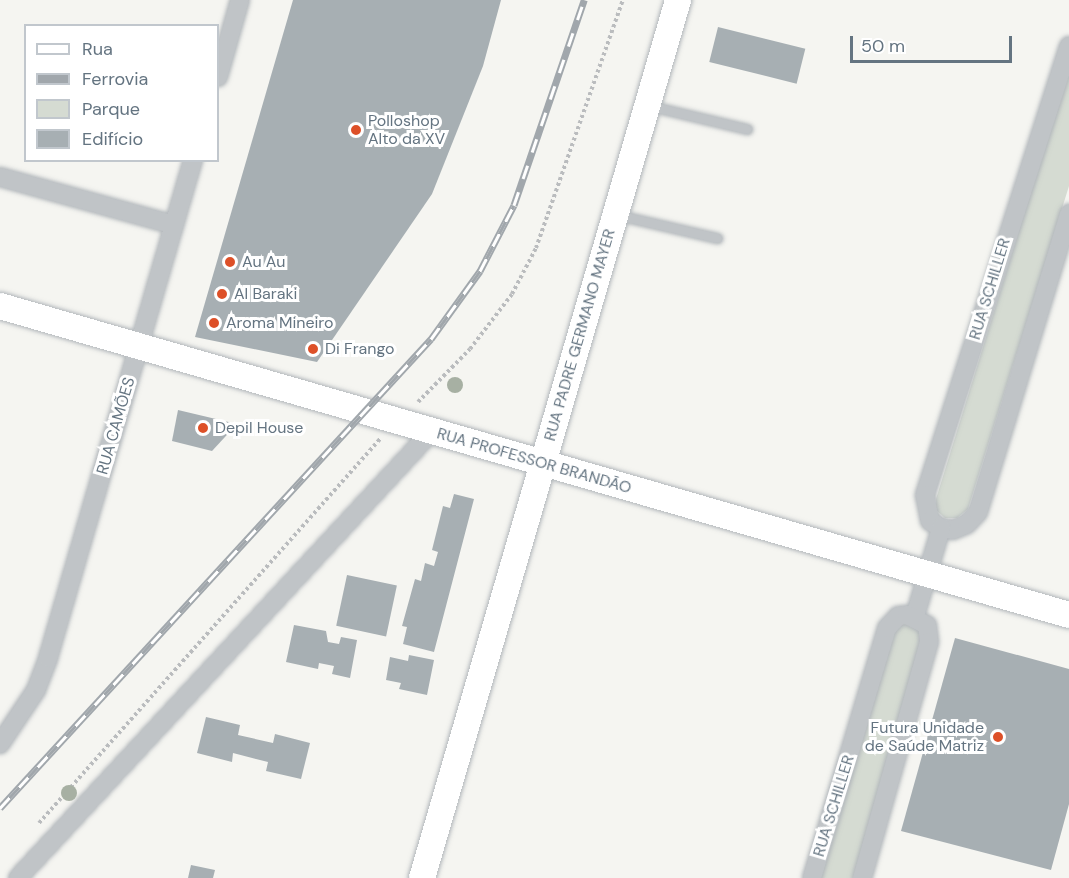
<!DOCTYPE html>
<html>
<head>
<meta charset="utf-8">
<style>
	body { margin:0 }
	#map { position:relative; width:1069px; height:878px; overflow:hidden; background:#f5f5f1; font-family:"DM Sans",sans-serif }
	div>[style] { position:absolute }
	.green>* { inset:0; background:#d5dbd2 }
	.building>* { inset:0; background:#a7afb3; transform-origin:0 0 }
	.path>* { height:4px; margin-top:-2px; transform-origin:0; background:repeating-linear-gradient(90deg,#babcbe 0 3px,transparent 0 6px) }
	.roads { filter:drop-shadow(0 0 2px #b2b7bb) drop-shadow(0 0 2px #b2b7bb) }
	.lane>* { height:9px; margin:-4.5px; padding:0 4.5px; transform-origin:4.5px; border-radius:4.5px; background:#c0c4c7 }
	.street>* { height:18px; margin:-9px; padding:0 9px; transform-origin:9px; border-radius:9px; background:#c0c4c7 }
	.secondary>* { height:26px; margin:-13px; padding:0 13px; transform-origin:13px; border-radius:13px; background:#fff }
	.rail>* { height:7px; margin-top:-3.5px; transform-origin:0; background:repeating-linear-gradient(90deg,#fff 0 14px,#a1a7ac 0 28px); box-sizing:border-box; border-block:2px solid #a1a7ac }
	.trees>* { width:16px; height:16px; margin:-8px; border-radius:50%; background:#a7b0a3 }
	.dots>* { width:16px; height:16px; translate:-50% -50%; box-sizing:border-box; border:3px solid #fff; border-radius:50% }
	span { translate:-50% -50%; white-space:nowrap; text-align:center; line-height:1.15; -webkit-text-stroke:6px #fff; paint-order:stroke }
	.poi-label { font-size:16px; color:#647481 }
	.left { translate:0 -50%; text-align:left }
	.right { translate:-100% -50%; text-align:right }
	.street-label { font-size:16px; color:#647481 }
	.legend { position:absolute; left:24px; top:24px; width:195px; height:138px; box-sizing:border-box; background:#fff; border:2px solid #c1c7cd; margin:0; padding:8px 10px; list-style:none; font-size:18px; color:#647481 }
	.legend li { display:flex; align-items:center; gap:12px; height:30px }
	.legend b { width:30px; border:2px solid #c1c7cd }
	.scale { position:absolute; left:850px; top:36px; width:162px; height:27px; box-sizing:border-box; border:3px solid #647481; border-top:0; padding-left:8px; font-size:18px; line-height:21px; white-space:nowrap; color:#647481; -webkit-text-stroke:4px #fff; paint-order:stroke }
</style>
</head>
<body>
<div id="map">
	<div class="green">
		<div style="clip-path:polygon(1069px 69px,1069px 186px,968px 509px,957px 518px,945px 518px,936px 510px,936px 499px)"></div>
		<div style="clip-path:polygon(902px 624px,912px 625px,920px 632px,921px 640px,853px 878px,820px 878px,893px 631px)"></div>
	</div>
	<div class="building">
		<div style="clip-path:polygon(293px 0,501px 0,483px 66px,432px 194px,317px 362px,195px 337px)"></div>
		<div style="left:718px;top:27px;width:90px;height:36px;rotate:14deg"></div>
		<div style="clip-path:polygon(178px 410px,237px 424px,212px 451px,172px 441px)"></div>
		<div style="clip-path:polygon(454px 494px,474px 499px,434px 652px,403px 644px,407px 627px,402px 626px,415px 579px,421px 581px,425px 563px,434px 566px,438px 552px,432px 550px,443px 506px,450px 508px)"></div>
		<div style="left:347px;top:575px;width:51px;height:52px;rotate:12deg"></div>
		<div style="clip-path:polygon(294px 625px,326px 631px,328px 642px,339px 644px,341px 637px,357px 640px,350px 678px,332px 674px,334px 666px,319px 663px,318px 669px,286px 662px)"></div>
		<div style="clip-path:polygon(955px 638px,1069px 669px,1069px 804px,1051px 870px,901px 831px)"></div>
		<div style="clip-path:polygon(409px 655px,434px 660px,427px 695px,399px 689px,401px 683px,386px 680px,390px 657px,408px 661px)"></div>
		<div style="clip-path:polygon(206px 717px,240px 725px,238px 735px,273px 743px,275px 734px,310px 743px,301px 779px,266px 771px,268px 762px,233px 753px,232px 762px,197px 753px)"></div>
		<div style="clip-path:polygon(191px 865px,215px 870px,213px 878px,188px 878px)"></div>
	</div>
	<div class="path">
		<div style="left:418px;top:402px;width:74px;rotate:-45.5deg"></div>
		<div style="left:470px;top:349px;width:69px;rotate:-52.6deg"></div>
		<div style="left:512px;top:294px;width:52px;rotate:-62.4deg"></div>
		<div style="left:536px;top:248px;width:263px;rotate:-70.7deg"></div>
		<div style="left:39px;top:823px;width:514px;rotate:-48.39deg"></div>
	</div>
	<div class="roads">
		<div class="lane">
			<div style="left:650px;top:106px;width:100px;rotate:13.3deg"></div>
			<div style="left:617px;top:215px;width:103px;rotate:13deg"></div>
		</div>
		<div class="street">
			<div style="left:1069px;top:46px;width:472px;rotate:107.8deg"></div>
			<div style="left:925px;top:495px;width:26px;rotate:79deg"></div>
			<div style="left:930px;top:521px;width:13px;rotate:32deg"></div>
			<div style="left:941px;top:528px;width:12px;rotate:9deg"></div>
			<div style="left:953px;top:530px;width:15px;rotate:-23deg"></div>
			<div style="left:967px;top:524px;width:16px;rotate:-47deg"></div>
			<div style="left:978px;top:512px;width:312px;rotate:-73deg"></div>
			<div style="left:218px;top:77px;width:80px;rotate:-74.1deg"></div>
			<div style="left:0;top:177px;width:180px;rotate:15.4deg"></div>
			<div style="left:915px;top:616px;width:92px;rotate:-73.5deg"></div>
			<div style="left:0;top:744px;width:65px;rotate:-56.3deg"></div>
			<div style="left:36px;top:690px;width:34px;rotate:-69deg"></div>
			<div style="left:48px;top:658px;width:519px;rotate:-73.77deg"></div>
			<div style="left:18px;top:878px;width:609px;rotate:-47.19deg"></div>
			<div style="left:812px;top:878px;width:261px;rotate:-73.3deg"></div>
			<div style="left:887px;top:628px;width:16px;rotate:-47deg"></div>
			<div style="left:898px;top:616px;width:9px;rotate:-6deg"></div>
			<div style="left:907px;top:615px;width:22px;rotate:27deg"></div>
			<div style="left:927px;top:625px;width:17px;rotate:83deg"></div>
			<div style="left:929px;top:642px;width:245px;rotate:105.8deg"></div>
		</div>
		<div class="secondary">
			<div style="left:0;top:306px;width:1113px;rotate:16.12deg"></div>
			<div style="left:422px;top:878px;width:915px;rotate:-73.74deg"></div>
		</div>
	</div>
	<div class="rail">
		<div style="left:0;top:808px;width:637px;rotate:-47.42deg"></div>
		<div style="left:431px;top:339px;width:84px;rotate:-54.2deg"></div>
		<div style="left:480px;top:271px;width:74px;rotate:-62.7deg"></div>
		<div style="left:514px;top:205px;width:217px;rotate:-71.1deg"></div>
	</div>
	<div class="trees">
		<div style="left:455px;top:385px"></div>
		<div style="left:69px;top:793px"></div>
	</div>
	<div class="dots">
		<div style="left:356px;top:130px;background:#dd5028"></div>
		<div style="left:230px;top:262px;background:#dd5028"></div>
		<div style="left:222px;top:294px;background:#dd5028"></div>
		<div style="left:214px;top:323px;background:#dd5028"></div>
		<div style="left:313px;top:349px;background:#dd5028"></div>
		<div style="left:203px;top:428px;background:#dd5028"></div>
		<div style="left:998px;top:737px;background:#dd5028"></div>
	</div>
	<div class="poi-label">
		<span class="left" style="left:368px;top:130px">Polloshop<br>Alto da XV</span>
		<span class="left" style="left:242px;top:262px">Au Au</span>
		<span class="left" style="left:234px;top:294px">Al Baraki</span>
		<span class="left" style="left:226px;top:323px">Aroma Mineiro</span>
		<span class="left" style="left:325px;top:349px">Di Frango</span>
		<span class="left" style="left:215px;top:428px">Depil House</span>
		<span class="right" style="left:984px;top:737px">Futura Unidade<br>de Saúde Matriz</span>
	</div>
	<div class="street-label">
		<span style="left:990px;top:289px;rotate:-73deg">RUA SCHILLER</span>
		<span style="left:580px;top:335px;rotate:-74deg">RUA PADRE GERMANO MAYER</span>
		<span style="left:116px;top:426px;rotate:-74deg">RUA CAMÕES</span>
		<span style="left:534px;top:461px;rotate:16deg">RUA PROFESSOR BRANDÃO</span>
		<span style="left:834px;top:806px;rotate:-73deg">RUA SCHILLER</span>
	</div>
	<ul class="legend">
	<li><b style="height:8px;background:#fff"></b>Rua</li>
	<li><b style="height:8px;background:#a1a7ac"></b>Ferrovia</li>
	<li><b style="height:16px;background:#d5dbd2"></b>Parque</li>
	<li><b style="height:16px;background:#a7afb3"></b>Edifício</li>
	</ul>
	<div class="scale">50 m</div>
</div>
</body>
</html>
